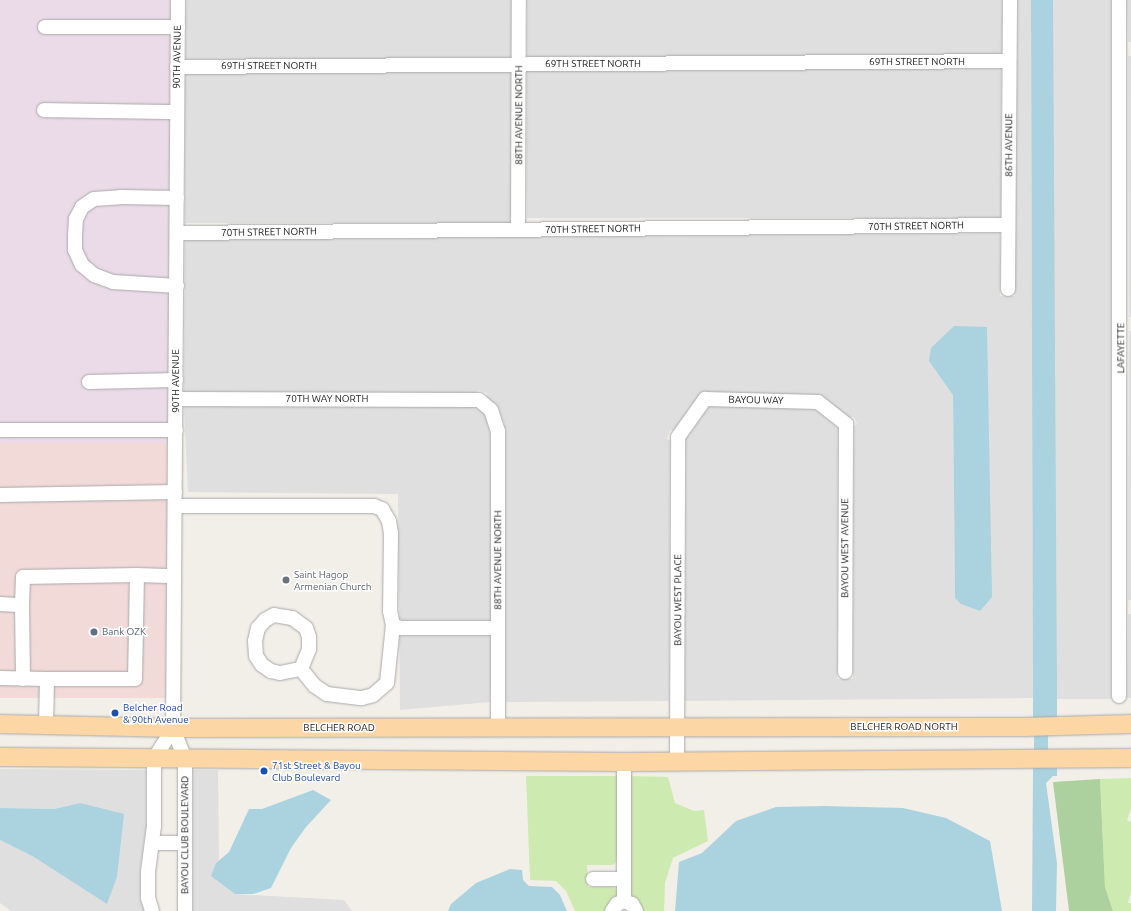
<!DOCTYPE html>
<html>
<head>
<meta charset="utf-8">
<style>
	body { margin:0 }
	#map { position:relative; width:1131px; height:911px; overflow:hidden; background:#f2efe9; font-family:Ubuntu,sans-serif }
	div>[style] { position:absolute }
	.residential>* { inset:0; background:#e0dfdf; transform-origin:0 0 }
	.commercial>* { inset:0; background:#f2dad9; transform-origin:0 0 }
	.industrial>* { inset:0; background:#ebdbe8; transform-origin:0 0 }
	.grass>* { inset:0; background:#cdebb0 }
	.forest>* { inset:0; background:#add19e }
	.water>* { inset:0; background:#aad3df }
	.canal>* { height:14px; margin:-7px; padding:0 7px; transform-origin:7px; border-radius:7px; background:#aad3df }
	.roads { filter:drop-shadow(0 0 1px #a9a9a9) drop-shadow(0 0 1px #a9a9a9) }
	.minor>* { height:14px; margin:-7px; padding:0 7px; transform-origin:7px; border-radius:7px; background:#fff }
	.major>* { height:18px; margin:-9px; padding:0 9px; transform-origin:9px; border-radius:9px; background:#fcd6a4 }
	.dots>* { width:11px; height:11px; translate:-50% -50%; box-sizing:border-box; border:2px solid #fff; border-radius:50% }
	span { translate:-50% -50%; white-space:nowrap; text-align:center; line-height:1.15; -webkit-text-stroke:3px #fff; paint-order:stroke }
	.street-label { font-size:10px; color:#222 }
	.worship-label { font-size:10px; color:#5b616d }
	.left { translate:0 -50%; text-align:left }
	.service-label { font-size:10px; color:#4e5e75 }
	.transit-label { font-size:10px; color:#164399 }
</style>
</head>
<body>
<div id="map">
	<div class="residential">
		<div style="left:186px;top:0;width:325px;height:59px"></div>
		<div style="left:527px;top:0;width:475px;height:57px"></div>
		<div style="clip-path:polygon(evenodd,1018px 0,1031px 0,1033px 698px,685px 701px,686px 439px,709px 406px,815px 409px,838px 428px,837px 679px,853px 679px,854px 427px,857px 424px,854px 417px,849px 417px,818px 395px,705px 392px,698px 396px,674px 430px,670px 430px,667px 439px,670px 441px,669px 701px,506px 702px,506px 431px,499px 408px,487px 397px,487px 393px,478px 390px,475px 393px,184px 392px,185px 240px,1000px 233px,1000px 296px,1015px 296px,1018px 0,953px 395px,980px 611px,955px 597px,953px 395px)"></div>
		<div style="left:1053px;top:0;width:58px;height:699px"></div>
		<div style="clip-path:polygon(1127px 0,1131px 0,1131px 42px,1128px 42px)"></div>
		<div style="clip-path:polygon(1128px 56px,1131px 56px,1131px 317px,1129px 317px)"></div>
		<div style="left:1001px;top:69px;width:149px;height:474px;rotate:90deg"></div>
		<div style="left:511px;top:71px;width:152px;height:326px;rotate:90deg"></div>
		<div style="clip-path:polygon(1129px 331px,1131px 331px,1131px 600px,1128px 600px)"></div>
		<div style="clip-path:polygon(184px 406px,475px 407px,484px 414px,490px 432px,493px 628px,490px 702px,400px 710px,398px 494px,188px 492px)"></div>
		<div style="clip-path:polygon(1128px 614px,1131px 614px,1131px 698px,1127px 698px)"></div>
		<div style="clip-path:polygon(0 769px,146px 770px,146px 826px,140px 871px,140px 898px,144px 911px,11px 911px,0 903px,0 840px,34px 857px,80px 803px,54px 809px,0 808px)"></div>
		<div style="clip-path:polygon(193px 770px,218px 770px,219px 860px,216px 863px,235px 894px,344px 900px,352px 911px,193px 911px)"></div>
	</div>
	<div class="commercial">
		<div style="left:0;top:443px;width:167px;height:255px"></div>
	</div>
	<div class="industrial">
		<div style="left:0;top:0;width:170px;height:443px"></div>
	</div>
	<div class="grass">
		<div style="clip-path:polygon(526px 776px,618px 776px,617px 861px,613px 865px,587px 865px,588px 887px,613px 887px,617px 890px,617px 898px,607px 911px,575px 911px,566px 891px,556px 881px,530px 880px)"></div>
		<div style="clip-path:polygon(631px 776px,668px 777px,675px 803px,694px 811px,704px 810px,708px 841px,673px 858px,665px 883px,664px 911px,641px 911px,630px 898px)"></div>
		<div style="clip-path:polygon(1131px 778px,1131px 809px,1127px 820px,1131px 822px,1131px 891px,1128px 903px,1131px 903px,1131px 911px,1113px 911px,1105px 887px,1100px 779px)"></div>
	</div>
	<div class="forest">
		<div style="clip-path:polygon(1100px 779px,1105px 887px,1113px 911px,1069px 911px,1053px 782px)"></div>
	</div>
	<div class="water">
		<div style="clip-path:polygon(1031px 0,1053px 0,1057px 696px,1057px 718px,1033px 719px)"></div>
		<div style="clip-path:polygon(954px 326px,987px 327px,992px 597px,980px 611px,961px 604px,955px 598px,953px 395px,929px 361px,931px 348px)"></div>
		<div style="clip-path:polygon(1057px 767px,1057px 776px,1053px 776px,1046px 783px,1057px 863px,1056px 911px,1032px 911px,1033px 768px)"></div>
		<div style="clip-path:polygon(313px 790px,331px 800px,306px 827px,291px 848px,271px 888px,253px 894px,235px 894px,211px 876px,216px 863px,229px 852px,249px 809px,262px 809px)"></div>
		<div style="clip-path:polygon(80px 803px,124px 814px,117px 877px,107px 904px,34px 857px,0 840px,0 808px,54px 809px)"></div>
		<div style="clip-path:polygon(823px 806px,903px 808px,946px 818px,990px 841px,1002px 911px,675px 911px,679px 862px,702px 853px,736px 821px,776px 807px)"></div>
		<div style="clip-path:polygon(510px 869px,522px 870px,523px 880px,529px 886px,552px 887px,560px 895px,567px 911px,448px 911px,451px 904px,476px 883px)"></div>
	</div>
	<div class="canal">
		<div style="left:1041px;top:768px;width:52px;rotate:-90deg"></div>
	</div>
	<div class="roads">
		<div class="minor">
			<div style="left:178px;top:0;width:728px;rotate:90.39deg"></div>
			<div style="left:173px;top:728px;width:33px;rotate:69deg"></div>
			<div style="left:185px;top:759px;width:152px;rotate:90deg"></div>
			<div style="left:45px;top:27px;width:133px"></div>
			<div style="left:177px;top:67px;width:832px;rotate:-0.41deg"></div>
			<div style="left:44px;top:110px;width:133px;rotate:0.9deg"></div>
			<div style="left:518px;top:230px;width:230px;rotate:-89.8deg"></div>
			<div style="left:177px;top:233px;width:831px;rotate:-0.55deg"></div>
			<div style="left:177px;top:286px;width:64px;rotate:-176.4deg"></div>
			<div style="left:113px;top:282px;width:20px;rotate:-160deg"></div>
			<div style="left:94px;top:275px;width:16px;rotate:-140deg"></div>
			<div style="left:82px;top:265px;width:17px;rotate:-115deg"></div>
			<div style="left:75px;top:250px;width:14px;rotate:-90deg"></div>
			<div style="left:75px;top:236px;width:17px;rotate:-87deg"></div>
			<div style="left:76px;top:219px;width:13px;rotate:-63deg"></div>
			<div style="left:82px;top:207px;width:14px;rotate:-34deg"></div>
			<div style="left:94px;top:199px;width:26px;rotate:-4deg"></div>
			<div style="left:120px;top:197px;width:57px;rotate:1deg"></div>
			<div style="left:1008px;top:289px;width:289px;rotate:-89.6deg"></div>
			<div style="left:89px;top:382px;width:87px;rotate:-1.3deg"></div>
			<div style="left:176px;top:399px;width:303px;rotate:0.2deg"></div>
			<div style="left:479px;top:400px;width:16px;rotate:40deg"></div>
			<div style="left:491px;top:410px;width:22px;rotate:72deg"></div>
			<div style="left:498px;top:431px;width:296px;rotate:90deg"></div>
			<div style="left:0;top:430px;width:176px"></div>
			<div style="left:0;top:495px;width:175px;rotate:-1deg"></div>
			<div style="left:175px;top:506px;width:199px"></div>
			<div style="left:374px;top:506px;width:9px;rotate:21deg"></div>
			<div style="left:382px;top:509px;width:14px;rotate:60deg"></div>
			<div style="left:389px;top:521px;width:12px;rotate:81deg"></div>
			<div style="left:391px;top:533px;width:78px;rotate:90.7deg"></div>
			<div style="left:390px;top:611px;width:14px;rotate:78deg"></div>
			<div style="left:393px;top:625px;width:9px;rotate:21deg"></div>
			<div style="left:401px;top:628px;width:97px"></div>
			<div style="left:137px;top:575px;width:37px;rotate:2deg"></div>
			<div style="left:0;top:604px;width:22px;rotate:3deg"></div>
			<div style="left:22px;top:605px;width:28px;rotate:-88deg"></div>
			<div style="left:23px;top:577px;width:114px;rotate:-1deg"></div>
			<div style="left:137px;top:575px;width:104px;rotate:91.1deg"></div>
			<div style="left:135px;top:679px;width:88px;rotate:180deg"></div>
			<div style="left:22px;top:605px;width:74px;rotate:89.2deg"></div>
			<div style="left:301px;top:669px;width:22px;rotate:-68deg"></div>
			<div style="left:309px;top:649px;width:12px;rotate:-90deg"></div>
			<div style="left:309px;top:637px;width:9px;rotate:-108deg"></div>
			<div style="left:306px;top:628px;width:17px;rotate:-144deg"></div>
			<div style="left:292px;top:618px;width:18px;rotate:-171deg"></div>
			<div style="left:274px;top:615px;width:10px;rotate:151deg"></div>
			<div style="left:265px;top:620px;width:11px;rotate:131deg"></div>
			<div style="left:258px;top:628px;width:13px;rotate:103deg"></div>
			<div style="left:255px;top:641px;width:15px;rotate:86deg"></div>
			<div style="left:256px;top:656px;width:11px;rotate:56deg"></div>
			<div style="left:262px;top:665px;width:11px;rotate:34deg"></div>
			<div style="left:271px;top:671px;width:9px;rotate:13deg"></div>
			<div style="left:280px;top:673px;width:21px;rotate:-11deg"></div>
			<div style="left:301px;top:669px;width:22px;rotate:51deg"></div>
			<div style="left:315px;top:686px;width:14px;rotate:34deg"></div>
			<div style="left:327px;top:694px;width:35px;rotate:7deg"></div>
			<div style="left:362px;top:698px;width:11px;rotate:-15deg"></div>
			<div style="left:373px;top:695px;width:18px;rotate:-41deg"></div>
			<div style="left:387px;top:683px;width:58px;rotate:-84.1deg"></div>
			<div style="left:0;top:678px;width:47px;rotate:1.2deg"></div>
			<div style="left:47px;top:679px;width:46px;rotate:91.2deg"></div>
			<div style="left:1119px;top:696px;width:696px;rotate:-90deg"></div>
			<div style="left:624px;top:762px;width:139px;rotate:90deg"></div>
			<div style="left:677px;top:762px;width:325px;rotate:-89.8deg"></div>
			<div style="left:678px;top:437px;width:47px;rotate:-54.6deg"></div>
			<div style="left:705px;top:399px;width:113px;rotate:1.5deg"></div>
			<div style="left:818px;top:402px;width:36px;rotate:38deg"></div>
			<div style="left:846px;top:424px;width:248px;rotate:90.2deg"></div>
			<div style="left:152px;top:843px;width:33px"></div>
			<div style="left:593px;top:879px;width:31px"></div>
			<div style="left:152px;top:911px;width:14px;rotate:-107deg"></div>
			<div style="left:148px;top:898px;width:26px;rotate:-90deg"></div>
			<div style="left:148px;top:872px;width:46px;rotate:-82.6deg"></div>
			<div style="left:154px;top:826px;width:67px;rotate:-90deg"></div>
			<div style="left:154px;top:759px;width:36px;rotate:-58deg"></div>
			<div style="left:612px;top:911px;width:9px;rotate:-54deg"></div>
			<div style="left:617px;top:904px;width:8px;rotate:-23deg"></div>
			<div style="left:624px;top:901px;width:9px;rotate:21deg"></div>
			<div style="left:632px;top:904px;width:8px;rotate:60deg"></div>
		</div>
		<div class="major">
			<div style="left:0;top:724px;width:173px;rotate:1.3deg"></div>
			<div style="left:173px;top:728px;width:851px;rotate:-0.07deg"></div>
			<div style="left:1024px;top:727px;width:107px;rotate:-1.6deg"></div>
			<div style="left:0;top:757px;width:624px;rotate:0.46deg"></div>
			<div style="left:624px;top:762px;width:507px;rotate:-0.45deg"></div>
		</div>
	</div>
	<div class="dots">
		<div style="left:286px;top:580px;background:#6b7280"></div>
		<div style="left:94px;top:632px;background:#5c6f8a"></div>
		<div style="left:115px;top:713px;background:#1a4fb4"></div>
		<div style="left:264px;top:771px;background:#1a4fb4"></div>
	</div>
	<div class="street-label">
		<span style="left:177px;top:57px;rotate:-89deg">90TH AVENUE</span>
		<span style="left:917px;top:62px">69TH STREET NORTH</span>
		<span style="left:593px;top:64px">69TH STREET NORTH</span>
		<span style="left:269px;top:66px">69TH STREET NORTH</span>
		<span style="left:519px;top:115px;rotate:-90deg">88TH AVENUE NORTH</span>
		<span style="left:1009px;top:145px;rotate:-90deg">86TH AVENUE</span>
		<span style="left:916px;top:226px;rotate:-1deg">70TH STREET NORTH</span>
		<span style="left:593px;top:229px;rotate:-1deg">70TH STREET NORTH</span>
		<span style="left:269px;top:232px;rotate:-1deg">70TH STREET NORTH</span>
		<span style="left:1121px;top:348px;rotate:-90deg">LAFAYETTE</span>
		<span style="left:176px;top:381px;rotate:-90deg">90TH AVENUE</span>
		<span style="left:327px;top:399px">70TH WAY NORTH</span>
		<span style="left:756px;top:400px;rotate:1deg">BAYOU WAY</span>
		<span style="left:845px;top:548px;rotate:-90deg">BAYOU WEST AVENUE</span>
		<span style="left:498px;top:560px;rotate:-90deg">88TH AVENUE NORTH</span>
		<span style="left:678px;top:600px;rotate:-90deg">BAYOU WEST PLACE</span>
		<span style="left:904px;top:727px">BELCHER ROAD NORTH</span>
		<span style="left:339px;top:728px">BELCHER ROAD</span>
		<span style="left:185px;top:835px;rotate:-90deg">BAYOU CLUB BOULEVARD</span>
	</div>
	<div class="worship-label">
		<span class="left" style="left:294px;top:580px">Saint Hagop<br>Armenian Church</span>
	</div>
	<div class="service-label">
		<span class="left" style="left:102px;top:632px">Bank OZK</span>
	</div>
	<div class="transit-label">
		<span class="left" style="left:123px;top:713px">Belcher Road<br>&amp; 90th Avenue</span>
		<span class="left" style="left:272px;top:771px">71st Street &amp; Bayou<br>Club Boulevard</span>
	</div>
</div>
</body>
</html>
